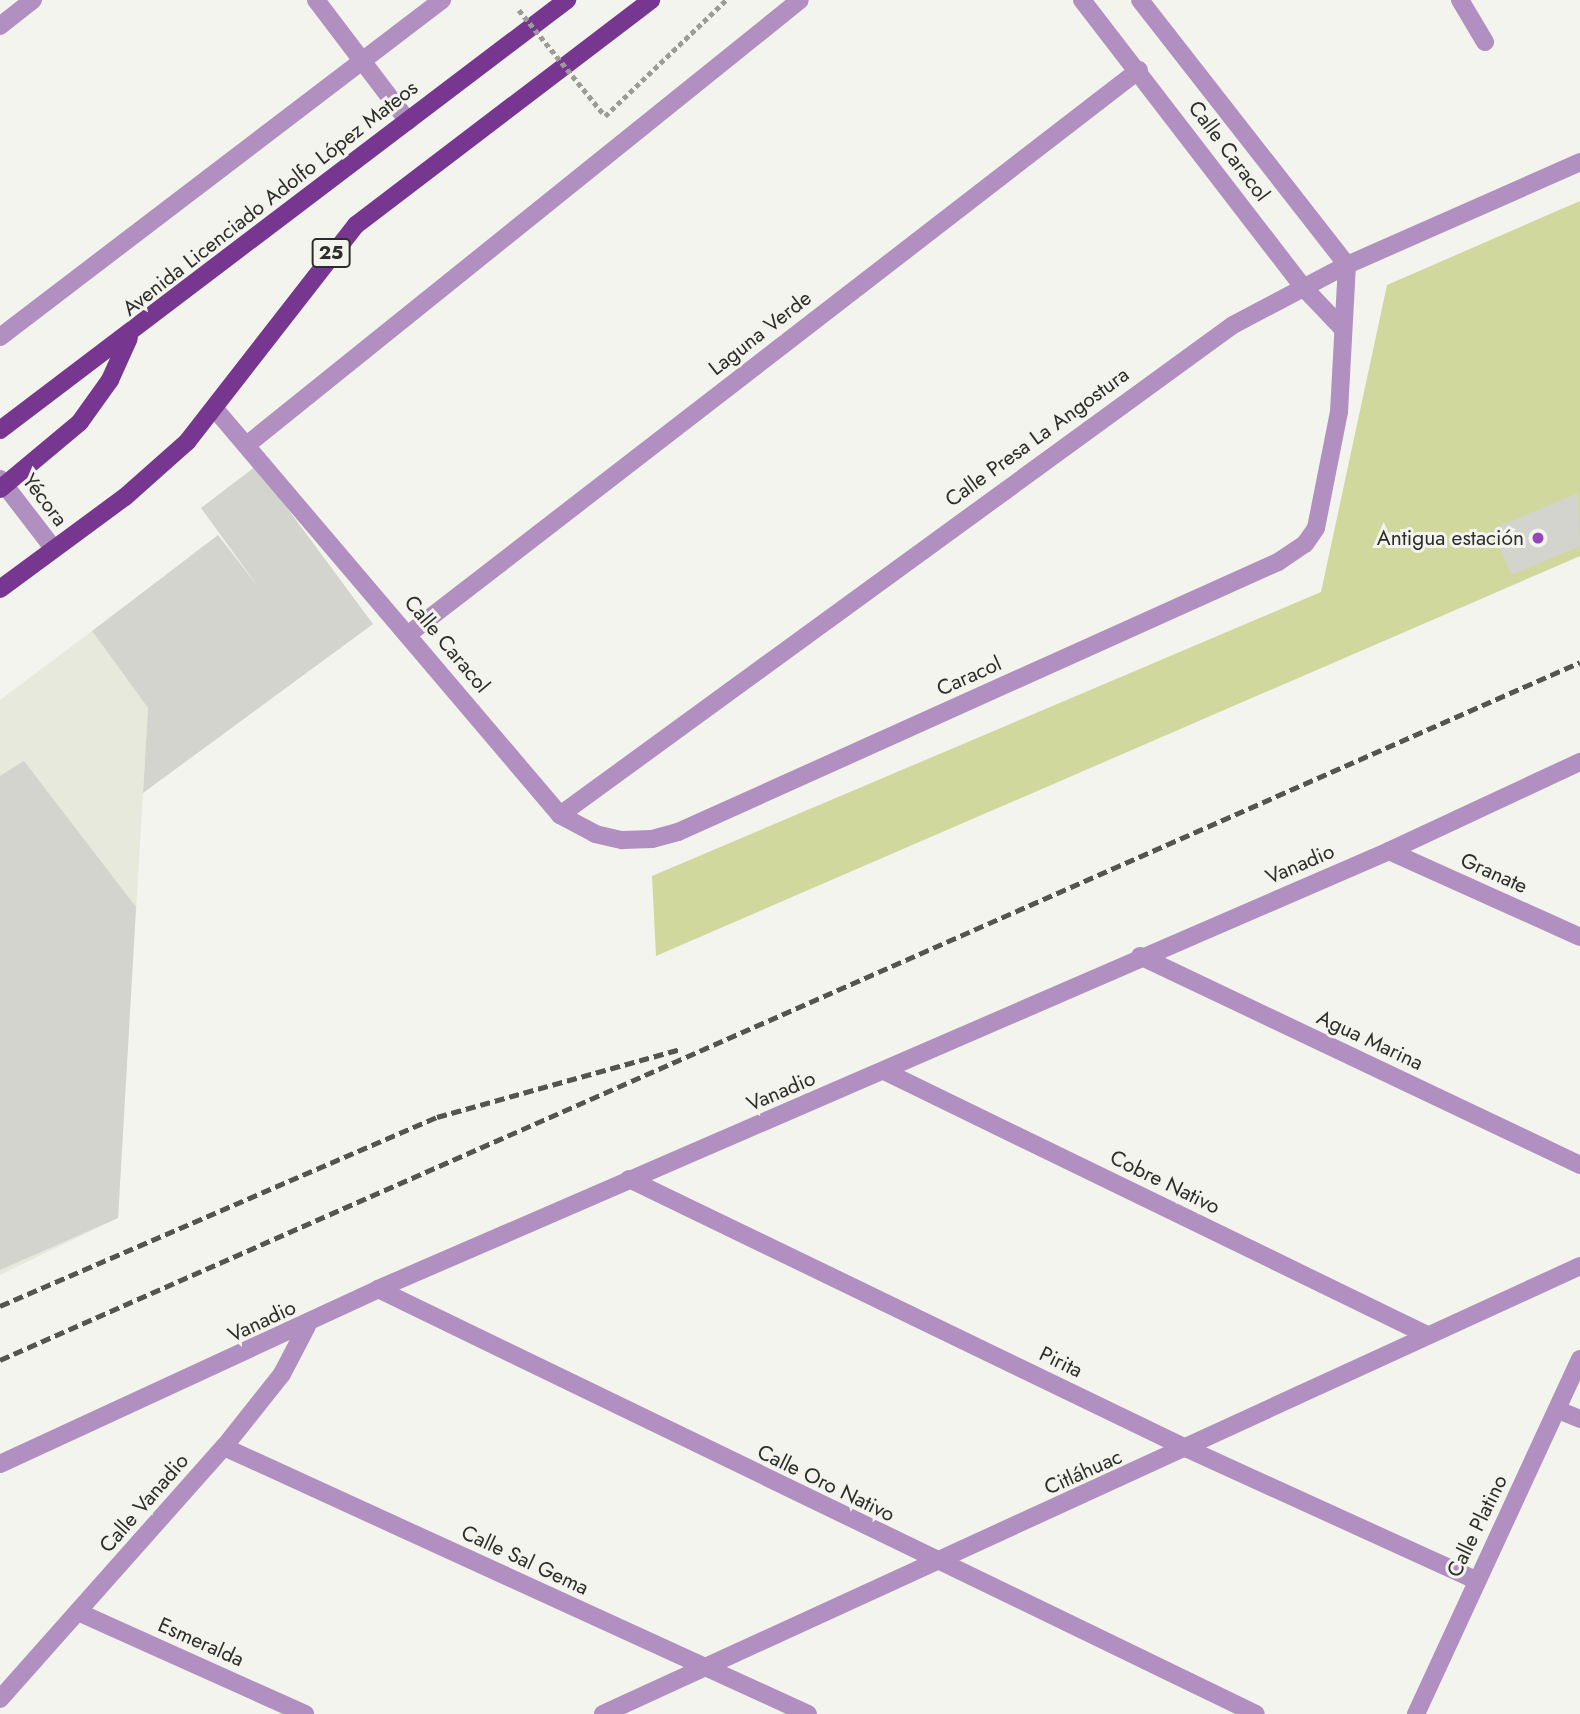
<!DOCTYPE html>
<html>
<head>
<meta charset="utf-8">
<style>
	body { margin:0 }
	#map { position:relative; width:1580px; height:1714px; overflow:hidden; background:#f3f4ee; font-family:Jost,sans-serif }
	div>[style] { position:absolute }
	.built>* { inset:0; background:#e7e9dc }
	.green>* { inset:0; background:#d0d89e }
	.building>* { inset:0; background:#d3d4ce }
	.path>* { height:4.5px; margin-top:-2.25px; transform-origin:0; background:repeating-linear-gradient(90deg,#9b9c97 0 5px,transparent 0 8.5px) }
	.street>* { height:18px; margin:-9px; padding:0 9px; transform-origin:9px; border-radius:9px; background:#b18fc0 }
	.primary>* { height:18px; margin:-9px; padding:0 9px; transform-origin:9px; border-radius:9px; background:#773791 }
	.rail>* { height:5px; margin-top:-2.5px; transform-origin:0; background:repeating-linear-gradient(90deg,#545451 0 10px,transparent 0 15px) }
	.path-bridge>* { height:4.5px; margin-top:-2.25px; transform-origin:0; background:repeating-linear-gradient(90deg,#9b9c97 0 5px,transparent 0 8.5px) }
	.dots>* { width:19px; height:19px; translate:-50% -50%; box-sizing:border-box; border:4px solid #f3f4ee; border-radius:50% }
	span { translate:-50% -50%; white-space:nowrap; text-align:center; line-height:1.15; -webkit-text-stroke:6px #f3f4ee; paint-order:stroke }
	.shield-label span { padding:2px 5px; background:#f3f4ee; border:2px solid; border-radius:5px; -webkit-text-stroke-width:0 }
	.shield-label { font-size:19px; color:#2d2d2b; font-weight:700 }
	.street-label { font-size:21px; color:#2d2d2b }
	.poi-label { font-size:21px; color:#2d2d2b }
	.right { translate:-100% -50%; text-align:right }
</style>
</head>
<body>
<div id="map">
	<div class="built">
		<div style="clip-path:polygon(92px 631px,148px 708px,118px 1218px,0 1275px,0 700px)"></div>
	</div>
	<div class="green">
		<div style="clip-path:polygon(1580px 201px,1580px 556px,656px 956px,652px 876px,1321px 592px,1387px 285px)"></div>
	</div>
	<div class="building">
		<div style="clip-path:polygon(256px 466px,373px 624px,143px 793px,148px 708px,92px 631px,218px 535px,259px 588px,201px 508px)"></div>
		<div style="clip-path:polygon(1578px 493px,1580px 546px,1511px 575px,1492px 529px)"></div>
		<div style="clip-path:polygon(24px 761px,136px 907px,118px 1218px,0 1270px,0 776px)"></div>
	</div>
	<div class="path">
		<div style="left:605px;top:116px;width:168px;rotate:-43.8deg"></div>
	</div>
	<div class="street">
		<div style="left:316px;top:0;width:152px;rotate:52.8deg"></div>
		<div style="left:1082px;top:0;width:362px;rotate:52.4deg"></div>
		<div style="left:1303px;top:287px;width:57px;rotate:46.4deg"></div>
		<div style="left:1460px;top:0;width:49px;rotate:59.2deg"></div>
		<div style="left:0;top:26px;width:42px;rotate:-38.2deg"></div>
		<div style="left:0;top:337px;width:556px;rotate:-37.32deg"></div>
		<div style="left:215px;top:409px;width:533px;rotate:49.64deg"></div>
		<div style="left:560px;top:815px;width:40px;rotate:28deg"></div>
		<div style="left:595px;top:834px;width:28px;rotate:13deg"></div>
		<div style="left:622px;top:840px;width:30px;rotate:-2deg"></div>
		<div style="left:652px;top:839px;width:27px;rotate:-15deg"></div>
		<div style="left:678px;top:832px;width:658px;rotate:-24.23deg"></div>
		<div style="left:1278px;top:562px;width:32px;rotate:-34deg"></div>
		<div style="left:1305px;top:544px;width:19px;rotate:-55deg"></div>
		<div style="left:1316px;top:528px;width:118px;rotate:-78.8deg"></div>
		<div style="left:1339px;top:412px;width:147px;rotate:-86.9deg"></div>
		<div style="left:1347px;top:265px;width:336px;rotate:-128deg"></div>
		<div style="left:248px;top:444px;width:708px;rotate:-38.81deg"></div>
		<div style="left:0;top:479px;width:88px;rotate:52.4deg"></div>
		<div style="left:410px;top:633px;width:921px;rotate:-37.68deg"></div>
		<div style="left:560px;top:815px;width:832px;rotate:-36.06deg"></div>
		<div style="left:1233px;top:325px;width:129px;rotate:-27.8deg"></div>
		<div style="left:1347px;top:265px;width:255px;rotate:-23.8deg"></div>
		<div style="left:1389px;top:851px;width:209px;rotate:24.2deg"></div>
		<div style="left:1140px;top:956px;width:487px;rotate:25.4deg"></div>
		<div style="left:886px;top:1072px;width:599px;rotate:25.92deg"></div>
		<div style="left:629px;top:1179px;width:621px;rotate:25.78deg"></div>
		<div style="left:1188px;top:1449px;width:316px;rotate:24.5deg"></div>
		<div style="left:378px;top:1289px;width:975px;rotate:25.83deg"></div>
		<div style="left:1558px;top:1410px;width:24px;rotate:22deg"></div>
		<div style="left:224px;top:1447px;width:642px;rotate:24.57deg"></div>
		<div style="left:0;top:1464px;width:417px;rotate:-24.8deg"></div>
		<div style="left:378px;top:1289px;width:1102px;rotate:-23.42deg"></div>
		<div style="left:1389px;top:851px;width:211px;rotate:-25deg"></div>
		<div style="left:78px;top:1612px;width:249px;rotate:24.2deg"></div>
		<div style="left:0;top:1699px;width:337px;rotate:-48.4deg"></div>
		<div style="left:224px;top:1447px;width:93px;rotate:-51.5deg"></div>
		<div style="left:282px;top:1374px;width:54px;rotate:-62.5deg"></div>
		<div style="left:603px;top:1714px;width:1075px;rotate:-24.63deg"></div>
		<div style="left:1416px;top:1714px;width:391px;rotate:-65.2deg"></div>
	</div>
	<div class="primary">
		<div style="left:0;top:430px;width:712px;rotate:-37.18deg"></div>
		<div style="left:0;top:489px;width:104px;rotate:-39.9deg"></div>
		<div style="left:80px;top:422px;width:52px;rotate:-54.5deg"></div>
		<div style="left:110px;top:380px;width:46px;rotate:-65.7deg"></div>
		<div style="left:0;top:589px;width:155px;rotate:-36.4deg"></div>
		<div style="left:125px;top:497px;width:83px;rotate:-41.6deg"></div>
		<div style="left:187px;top:442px;width:275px;rotate:-52.1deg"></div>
		<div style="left:356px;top:225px;width:371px;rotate:-37.3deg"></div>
	</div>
	<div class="rail">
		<div style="left:0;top:1306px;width:476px;rotate:-23.4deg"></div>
		<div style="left:437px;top:1117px;width:252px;rotate:-15.6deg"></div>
		<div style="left:0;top:1360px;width:1727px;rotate:-23.83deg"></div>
	</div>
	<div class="path-bridge">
		<div style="left:519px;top:10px;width:136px;rotate:50.9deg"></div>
	</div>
	<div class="dots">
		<div style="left:1538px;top:538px;background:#9646b6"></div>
	</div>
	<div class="shield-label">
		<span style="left:331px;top:253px">25</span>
	</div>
	<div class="street-label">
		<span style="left:1229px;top:151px;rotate:53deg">Calle Caracol</span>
		<span style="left:270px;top:198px;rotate:-38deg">Avenida Licenciado Adolfo López Mateos</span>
		<span style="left:760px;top:333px;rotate:-38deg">Laguna Verde</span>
		<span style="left:1037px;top:437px;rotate:-36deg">Calle Presa La Angostura</span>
		<span style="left:45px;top:500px;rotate:53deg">Yécora</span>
		<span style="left:447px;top:644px;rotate:50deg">Calle Caracol</span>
		<span style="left:969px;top:676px;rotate:-24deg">Caracol</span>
		<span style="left:1300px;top:864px;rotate:-23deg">Vanadio</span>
		<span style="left:1494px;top:873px;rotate:24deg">Granate</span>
		<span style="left:1370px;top:1040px;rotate:25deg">Agua Marina</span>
		<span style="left:781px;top:1091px;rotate:-23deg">Vanadio</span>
		<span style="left:1165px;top:1182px;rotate:26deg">Cobre Nativo</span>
		<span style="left:262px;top:1321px;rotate:-25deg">Vanadio</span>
		<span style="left:1061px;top:1362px;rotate:26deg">Pirita</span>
		<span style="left:1083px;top:1472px;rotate:-24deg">Citláhuac</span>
		<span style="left:826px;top:1483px;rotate:26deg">Calle Oro Nativo</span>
		<span style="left:144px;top:1503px;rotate:-49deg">Calle Vanadio</span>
		<span style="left:1477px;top:1526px;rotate:-64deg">Calle Platino</span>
		<span style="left:525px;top:1560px;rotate:25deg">Calle Sal Gema</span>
		<span style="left:201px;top:1642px;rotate:24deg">Esmeralda</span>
	</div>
	<div class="poi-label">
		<span class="right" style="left:1524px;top:538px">Antigua estación</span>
	</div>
</div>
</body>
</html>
